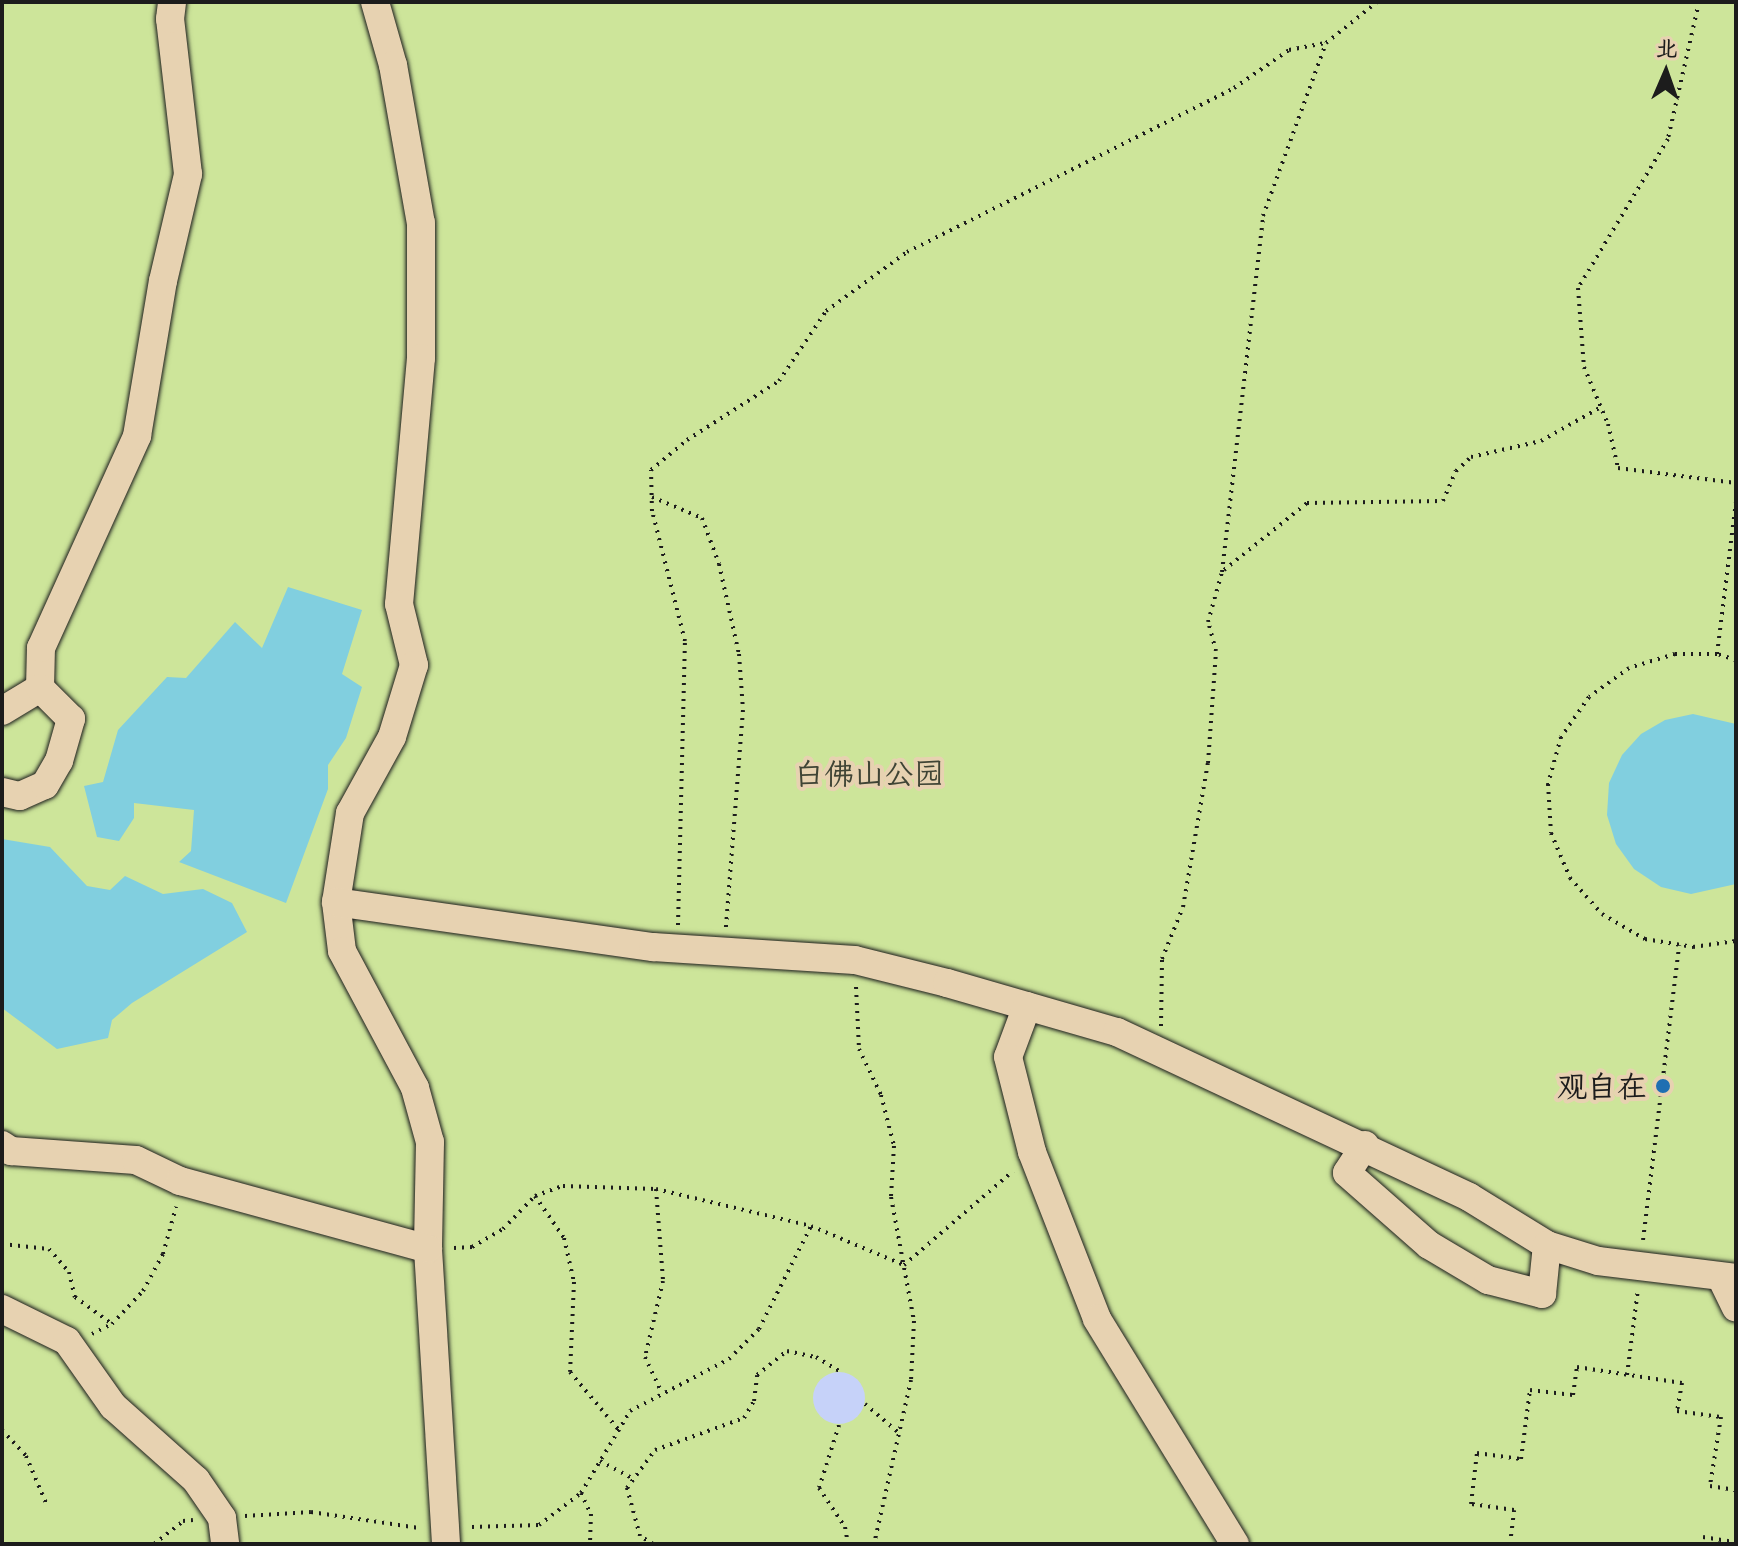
<!DOCTYPE html>
<html>
<head>
<meta charset="utf-8">
<style>
	body { margin:0 }
	#map { position:relative; width:1738px; height:1546px; overflow:hidden; background:#e7d2b1; font-family:"Patrick Hand","LXGW WenKai TC",sans-serif }
	div>[style] { position:absolute }
	.green>* { inset:0; background:#cde59a; transform-origin:0 0 }
	.water>* { inset:0; background:#81cfdf }
	.building>* { inset:0; background:#c6d2f9 }
	.round { border-radius:50% }
	.path>* { height:4px; margin-top:-2px; transform-origin:0; background:repeating-linear-gradient(90deg,#1c1c1c 0 2px,transparent 0 8px) }
	.roads { filter:drop-shadow(0 0 2px #1c1c1c) drop-shadow(0 0 2px #1c1c1c) }
	.minor>* { height:28px; margin:-14px; padding:0 14px; transform-origin:14px; border-radius:14px; background:#e7d2b1 }
	.dots>* { width:22px; height:22px; translate:-50% -50%; box-sizing:border-box; border:4px solid #e7d2b1; border-radius:50% }
	span { translate:-50% -50%; white-space:nowrap; text-align:center; line-height:1.15; -webkit-text-stroke:8px #e7d2b1; paint-order:stroke }
	.park-label { font-size:30px; color:#3f4435 }
	.poi-label { font-size:30px; color:#1c1c1c }
	.right { translate:-100% -50%; text-align:right }
	.frame { position:absolute; inset:0; border:4px solid #1c1c1c; pointer-events:none }
	.north { position:absolute; left:1626px; top:32px; width:80px; height:80px; -webkit-text-stroke:6px #e7d2b1; paint-order:stroke; rotate:2deg; font-size:22px; font-weight:700; line-height:32px; text-align:center; color:#1c1c1c }
	.north::after { content:''; display:block; margin:auto; width:28px; height:36px; background:#1c1c1c; clip-path:polygon(50% 0,100% 100%,50% 72%,0 100%) }
</style>
</head>
<body>
<div id="map">
	<div class="green">
		<div style="left:2px;top:2px;width:1734px;height:1542px"></div>
	</div>
	<div class="water">
		<div style="clip-path:polygon(288px 587px,362px 610px,342px 674px,362px 687px,346px 738px,328px 765px,328px 789px,286px 903px,179px 862px,191px 851px,194px 810px,134px 803px,134px 818px,119px 841px,97px 837px,84px 786px,103px 782px,118px 730px,167px 677px,186px 678px,235px 622px,262px 648px)"></div>
		<div style="clip-path:polygon(1693px 714px,1736px 724px,1736px 884px,1691px 894px,1661px 887px,1634px 869px,1616px 844px,1607px 815px,1609px 783px,1622px 755px,1641px 734px,1665px 720px)"></div>
		<div style="clip-path:polygon(2px 839px,50px 847px,87px 886px,110px 890px,125px 876px,163px 894px,203px 889px,232px 903px,247px 932px,132px 1003px,112px 1020px,108px 1038px,57px 1049px,2px 1008px)"></div>
	</div>
	<div class="building">
		<div class="round" style="left:813px;top:1372px;width:52px;height:52px"></div>
	</div>
	<div class="path">
		<div style="left:1699px;top:2px;width:140px;rotate:102.8deg"></div>
		<div style="left:1668px;top:139px;width:174px;rotate:121.1deg"></div>
		<div style="left:1578px;top:288px;width:79px;rotate:85.7deg"></div>
		<div style="left:1584px;top:367px;width:62px;rotate:67.2deg"></div>
		<div style="left:1608px;top:424px;width:45px;rotate:77.2deg"></div>
		<div style="left:1618px;top:468px;width:119px;rotate:7.2deg"></div>
		<div style="left:652px;top:497px;width:54px;rotate:22.8deg"></div>
		<div style="left:702px;top:518px;width:49px;rotate:69.7deg"></div>
		<div style="left:719px;top:564px;width:92px;rotate:77.5deg"></div>
		<div style="left:739px;top:654px;width:56px;rotate:85.9deg"></div>
		<div style="left:743px;top:710px;width:218px;rotate:94.5deg"></div>
		<div style="left:1224px;top:570px;width:107px;rotate:-38.9deg"></div>
		<div style="left:1307px;top:503px;width:136px;rotate:-0.8deg"></div>
		<div style="left:1443px;top:501px;width:33px;rotate:-67deg"></div>
		<div style="left:1456px;top:471px;width:21px;rotate:-43deg"></div>
		<div style="left:1471px;top:457px;width:72px;rotate:-12.9deg"></div>
		<div style="left:1541px;top:441px;width:69px;rotate:-29.5deg"></div>
		<div style="left:1717px;top:654px;width:153px;rotate:-82.9deg"></div>
		<div style="left:1736px;top:660px;width:20px;rotate:-162deg"></div>
		<div style="left:1717px;top:654px;width:42px;rotate:180deg"></div>
		<div style="left:1675px;top:654px;width:48px;rotate:163.1deg"></div>
		<div style="left:1629px;top:668px;width:49px;rotate:144.1deg"></div>
		<div style="left:1589px;top:697px;width:49px;rotate:125deg"></div>
		<div style="left:1561px;top:737px;width:49px;rotate:105.5deg"></div>
		<div style="left:1548px;top:784px;width:49px;rotate:86.5deg"></div>
		<div style="left:1551px;top:833px;width:49px;rotate:67.1deg"></div>
		<div style="left:1570px;top:878px;width:48px;rotate:48.4deg"></div>
		<div style="left:1602px;top:914px;width:50px;rotate:30.2deg"></div>
		<div style="left:1645px;top:939px;width:49px;rotate:9.5deg"></div>
		<div style="left:1693px;top:947px;width:43px;rotate:-7.9deg"></div>
		<div style="left:678px;top:925px;width:284px;rotate:-88.6deg"></div>
		<div style="left:685px;top:641px;width:134px;rotate:-104.2deg"></div>
		<div style="left:652px;top:511px;width:41px;rotate:-91.4deg"></div>
		<div style="left:651px;top:470px;width:47px;rotate:-39.8deg"></div>
		<div style="left:687px;top:440px;width:109px;rotate:-32.7deg"></div>
		<div style="left:779px;top:381px;width:84px;rotate:-56.1deg"></div>
		<div style="left:826px;top:311px;width:100px;rotate:-36.1deg"></div>
		<div style="left:907px;top:252px;width:366px;rotate:-26.6deg"></div>
		<div style="left:1234px;top:88px;width:67px;rotate:-34.6deg"></div>
		<div style="left:1289px;top:50px;width:38px;rotate:-11deg"></div>
		<div style="left:856px;top:987px;width:62px;rotate:87.2deg"></div>
		<div style="left:859px;top:1049px;width:51px;rotate:64.4deg"></div>
		<div style="left:881px;top:1095px;width:53px;rotate:75.7deg"></div>
		<div style="left:894px;top:1146px;width:51px;rotate:93.4deg"></div>
		<div style="left:891px;top:1197px;width:126px;rotate:79.5deg"></div>
		<div style="left:914px;top:1321px;width:59px;rotate:92.9deg"></div>
		<div style="left:911px;top:1380px;width:168px;rotate:102.7deg"></div>
		<div style="left:1161px;top:1026px;width:67px;rotate:-89.1deg"></div>
		<div style="left:1162px;top:959px;width:56px;rotate:-68deg"></div>
		<div style="left:1183px;top:907px;width:146px;rotate:-80.2deg"></div>
		<div style="left:1208px;top:763px;width:112px;rotate:-85.9deg"></div>
		<div style="left:1216px;top:651px;width:30px;rotate:-105deg"></div>
		<div style="left:1208px;top:622px;width:52px;rotate:-74.4deg"></div>
		<div style="left:1222px;top:572px;width:358px;rotate:-83.4deg"></div>
		<div style="left:1263px;top:216px;width:184px;rotate:-70deg"></div>
		<div style="left:1326px;top:43px;width:65px;rotate:-38.8deg"></div>
		<div style="left:656px;top:1189px;width:92px;rotate:85.6deg"></div>
		<div style="left:663px;top:1281px;width:78px;rotate:103.3deg"></div>
		<div style="left:645px;top:1357px;width:38px;rotate:65deg"></div>
		<div style="left:535px;top:1196px;width:51px;rotate:55.4deg"></div>
		<div style="left:564px;top:1238px;width:45px;rotate:77.2deg"></div>
		<div style="left:574px;top:1282px;width:90px;rotate:92.5deg"></div>
		<div style="left:570px;top:1372px;width:75px;rotate:49.9deg"></div>
		<div style="left:1643px;top:1240px;width:297px;rotate:-83deg"></div>
		<div style="left:2px;top:1244px;width:47px;rotate:6.1deg"></div>
		<div style="left:49px;top:1249px;width:30px;rotate:49deg"></div>
		<div style="left:69px;top:1272px;width:26px;rotate:77deg"></div>
		<div style="left:75px;top:1297px;width:46px;rotate:36.1deg"></div>
		<div style="left:454px;top:1248px;width:18px;rotate:-3deg"></div>
		<div style="left:472px;top:1247px;width:36px;rotate:-30deg"></div>
		<div style="left:503px;top:1229px;width:46px;rotate:-45.9deg"></div>
		<div style="left:535px;top:1196px;width:30px;rotate:-20deg"></div>
		<div style="left:563px;top:1186px;width:93px;rotate:1.8deg"></div>
		<div style="left:656px;top:1189px;width:159px;rotate:13.4deg"></div>
		<div style="left:811px;top:1226px;width:101px;rotate:22.8deg"></div>
		<div style="left:904px;top:1265px;width:144px;rotate:-40.8deg"></div>
		<div style="left:92px;top:1334px;width:22px;rotate:-27deg"></div>
		<div style="left:112px;top:1324px;width:45px;rotate:-46.8deg"></div>
		<div style="left:143px;top:1291px;width:42px;rotate:-61.6deg"></div>
		<div style="left:163px;top:1254px;width:49px;rotate:-74.5deg"></div>
		<div style="left:1627px;top:1375px;width:87px;rotate:-82.7deg"></div>
		<div style="left:865px;top:1404px;width:45px;rotate:40.5deg"></div>
		<div style="left:839px;top:1425px;width:66px;rotate:107.6deg"></div>
		<div style="left:819px;top:1488px;width:47px;rotate:56.3deg"></div>
		<div style="left:845px;top:1527px;width:17px;rotate:80deg"></div>
		<div style="left:2px;top:1430px;width:35px;rotate:47deg"></div>
		<div style="left:26px;top:1456px;width:51px;rotate:66.9deg"></div>
		<div style="left:600px;top:1461px;width:36px;rotate:28deg"></div>
		<div style="left:581px;top:1493px;width:23px;rotate:65deg"></div>
		<div style="left:591px;top:1514px;width:30px;rotate:92deg"></div>
		<div style="left:245px;top:1516px;width:66px;rotate:-3.5deg"></div>
		<div style="left:311px;top:1512px;width:109px;rotate:8.4deg"></div>
		<div style="left:472px;top:1527px;width:67px;rotate:-1.7deg"></div>
		<div style="left:539px;top:1525px;width:53px;rotate:-37.3deg"></div>
		<div style="left:581px;top:1493px;width:96px;rotate:-59.1deg"></div>
		<div style="left:630px;top:1411px;width:112px;rotate:-27.7deg"></div>
		<div style="left:729px;top:1359px;width:42px;rotate:-45deg"></div>
		<div style="left:759px;top:1329px;width:115px;rotate:-63.2deg"></div>
		<div style="left:154px;top:1544px;width:37px;rotate:-38deg"></div>
		<div style="left:183px;top:1521px;width:10px;rotate:-6deg"></div>
		<div style="left:653px;top:1544px;width:15px;rotate:-148deg"></div>
		<div style="left:640px;top:1536px;width:50px;rotate:-105.2deg"></div>
		<div style="left:627px;top:1488px;width:47px;rotate:-53.6deg"></div>
		<div style="left:655px;top:1450px;width:95px;rotate:-19.8deg"></div>
		<div style="left:744px;top:1418px;width:20px;rotate:-60deg"></div>
		<div style="left:754px;top:1401px;width:26px;rotate:-83deg"></div>
		<div style="left:757px;top:1375px;width:38px;rotate:-39deg"></div>
		<div style="left:787px;top:1351px;width:30px;rotate:12deg"></div>
		<div style="left:816px;top:1357px;width:29px;rotate:31deg"></div>
		<div style="left:1510px;top:1544px;width:34px;rotate:-83deg"></div>
		<div style="left:1514px;top:1510px;width:43px;rotate:-172.1deg"></div>
		<div style="left:1471px;top:1504px;width:51px;rotate:-83.3deg"></div>
		<div style="left:1477px;top:1453px;width:44px;rotate:7.8deg"></div>
		<div style="left:1521px;top:1459px;width:70px;rotate:-82.6deg"></div>
		<div style="left:1530px;top:1390px;width:43px;rotate:6.6deg"></div>
		<div style="left:1573px;top:1395px;width:28px;rotate:-82deg"></div>
		<div style="left:1577px;top:1367px;width:106px;rotate:8.7deg"></div>
		<div style="left:1682px;top:1383px;width:28px;rotate:100deg"></div>
		<div style="left:1677px;top:1411px;width:44px;rotate:7.8deg"></div>
		<div style="left:1721px;top:1417px;width:70px;rotate:99.1deg"></div>
		<div style="left:1710px;top:1486px;width:26px;rotate:9deg"></div>
		<div style="left:1702px;top:1544px;width:7px;rotate:-82deg"></div>
		<div style="left:1703px;top:1537px;width:33px;rotate:9deg"></div>
	</div>
	<div class="roads">
		<div class="minor">
			<div style="left:375px;top:2px;width:66px;rotate:74.1deg"></div>
			<div style="left:393px;top:65px;width:160px;rotate:80deg"></div>
			<div style="left:421px;top:223px;width:135px;rotate:90deg"></div>
			<div style="left:421px;top:358px;width:247px;rotate:95.1deg"></div>
			<div style="left:399px;top:604px;width:63px;rotate:76.2deg"></div>
			<div style="left:414px;top:665px;width:75px;rotate:107deg"></div>
			<div style="left:392px;top:737px;width:87px;rotate:118.9deg"></div>
			<div style="left:350px;top:813px;width:90px;rotate:98.9deg"></div>
			<div style="left:336px;top:902px;width:49px;rotate:83deg"></div>
			<div style="left:342px;top:951px;width:155px;rotate:61.9deg"></div>
			<div style="left:415px;top:1088px;width:56px;rotate:74.5deg"></div>
			<div style="left:430px;top:1142px;width:107px;rotate:91.1deg"></div>
			<div style="left:428px;top:1249px;width:296px;rotate:86.5deg"></div>
			<div style="left:2px;top:711px;width:44px;rotate:-31.2deg"></div>
			<div style="left:40px;top:688px;width:40px;rotate:-88.6deg"></div>
			<div style="left:41px;top:648px;width:233px;rotate:-65.6deg"></div>
			<div style="left:137px;top:436px;width:157px;rotate:-80.5deg"></div>
			<div style="left:163px;top:281px;width:110px;rotate:-76.8deg"></div>
			<div style="left:188px;top:174px;width:156px;rotate:-96.6deg"></div>
			<div style="left:170px;top:19px;width:17px;rotate:-83deg"></div>
			<div style="left:2px;top:792px;width:18px;rotate:13deg"></div>
			<div style="left:20px;top:796px;width:27px;rotate:-24deg"></div>
			<div style="left:45px;top:785px;width:28px;rotate:-60deg"></div>
			<div style="left:59px;top:761px;width:44px;rotate:-74.1deg"></div>
			<div style="left:71px;top:719px;width:44px;rotate:-135deg"></div>
			<div style="left:336px;top:902px;width:320px;rotate:8.1deg"></div>
			<div style="left:653px;top:947px;width:202px;rotate:3.7deg"></div>
			<div style="left:855px;top:960px;width:95px;rotate:14deg"></div>
			<div style="left:947px;top:983px;width:177px;rotate:16.1deg"></div>
			<div style="left:1117px;top:1032px;width:389px;rotate:25.1deg"></div>
			<div style="left:1469px;top:1197px;width:92px;rotate:31.6deg"></div>
			<div style="left:1547px;top:1245px;width:53px;rotate:17.4deg"></div>
			<div style="left:1598px;top:1261px;width:139px;rotate:7deg"></div>
			<div style="left:1027px;top:1006px;width:54px;rotate:110.4deg"></div>
			<div style="left:1008px;top:1057px;width:98px;rotate:75.8deg"></div>
			<div style="left:1032px;top:1152px;width:179px;rotate:68.7deg"></div>
			<div style="left:1097px;top:1319px;width:264px;rotate:58.5deg"></div>
			<div style="left:2px;top:1145px;width:11px;rotate:34deg"></div>
			<div style="left:11px;top:1151px;width:125px;rotate:4.1deg"></div>
			<div style="left:136px;top:1160px;width:49px;rotate:25.5deg"></div>
			<div style="left:180px;top:1181px;width:257px;rotate:15.3deg"></div>
			<div style="left:1365px;top:1145px;width:33px;rotate:123deg"></div>
			<div style="left:1347px;top:1173px;width:109px;rotate:41.3deg"></div>
			<div style="left:1429px;top:1245px;width:69px;rotate:30.7deg"></div>
			<div style="left:1488px;top:1280px;width:56px;rotate:14.5deg"></div>
			<div style="left:1542px;top:1294px;width:49px;rotate:-84.2deg"></div>
			<div style="left:1721px;top:1277px;width:34px;rotate:64deg"></div>
			<div style="left:2px;top:1309px;width:72px;rotate:26.2deg"></div>
			<div style="left:67px;top:1341px;width:80px;rotate:54.7deg"></div>
			<div style="left:113px;top:1406px;width:111px;rotate:41.7deg"></div>
			<div style="left:196px;top:1480px;width:46px;rotate:55.6deg"></div>
			<div style="left:222px;top:1518px;width:26px;rotate:83deg"></div>
		</div>
	</div>
	<div class="dots">
		<div style="left:1663px;top:1086px;background:#1f6fb2"></div>
	</div>
	<div class="park-label">
		<span style="left:869px;top:773px">白佛山公园</span>
	</div>
	<div class="poi-label">
		<span class="right" style="left:1647px;top:1086px">观自在</span>
	</div>
	<div class="frame"></div>
	<div class="north">北</div>
</div>
</body>
</html>
